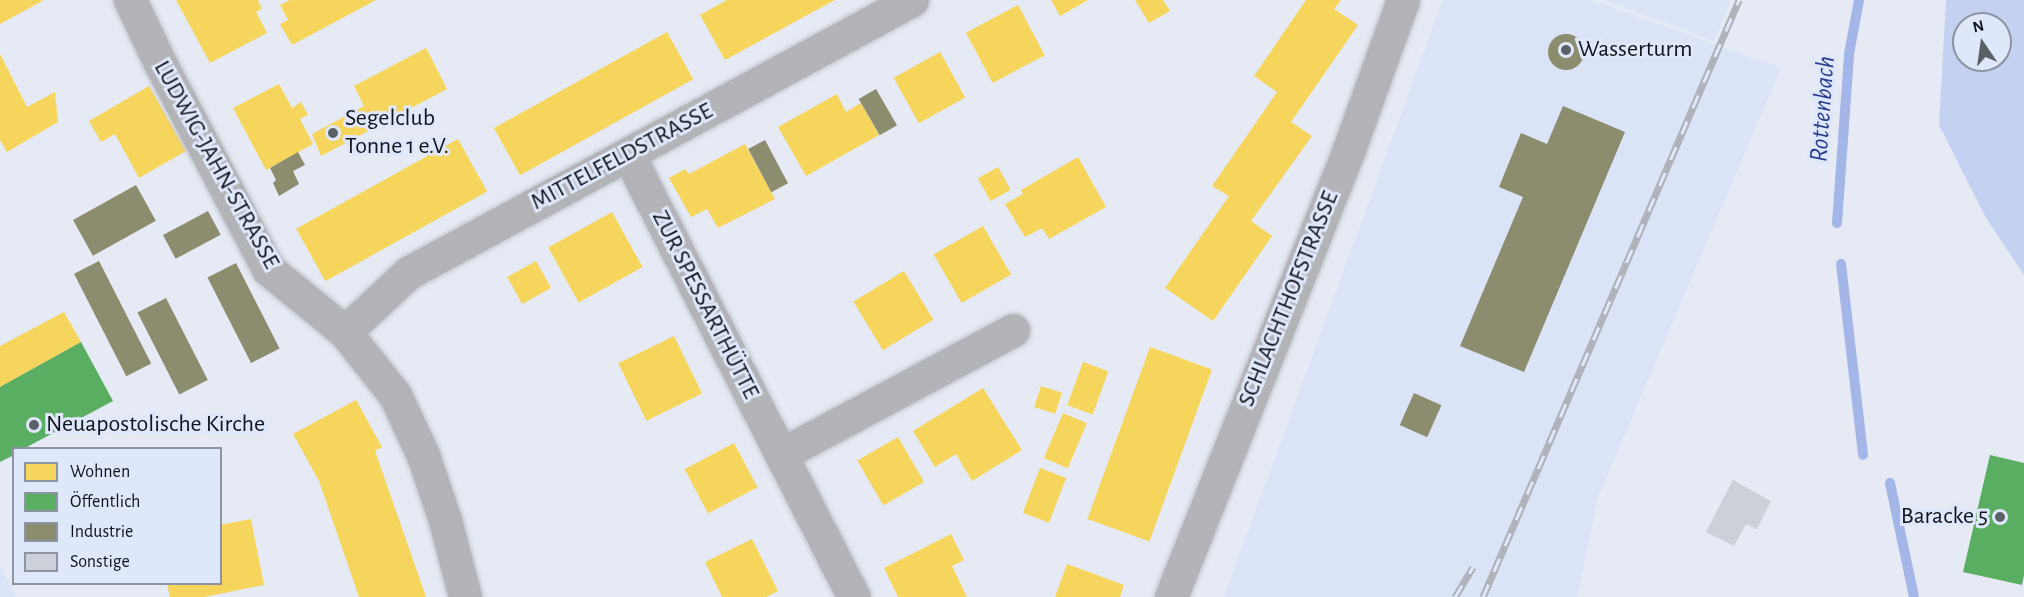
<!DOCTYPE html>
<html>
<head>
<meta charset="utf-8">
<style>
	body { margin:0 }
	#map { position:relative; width:2024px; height:597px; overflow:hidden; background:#e5eaf4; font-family:"Alegreya Sans",sans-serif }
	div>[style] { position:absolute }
	.built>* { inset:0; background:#dbe3f6 }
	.green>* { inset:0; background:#c5d1f1 }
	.homes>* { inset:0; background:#f6d55c; transform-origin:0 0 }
	.public>* { inset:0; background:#5aae61 }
	.industry>* { inset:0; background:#8c8c6e; transform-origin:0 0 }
	.round { border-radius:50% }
	.stream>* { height:10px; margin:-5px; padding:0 5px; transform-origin:5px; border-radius:5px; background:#a3b6e7 }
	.building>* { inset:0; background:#ccd0d8 }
	.roads { filter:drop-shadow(0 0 2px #c0c4cb) drop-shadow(0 0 2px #c0c4cb) }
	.street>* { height:33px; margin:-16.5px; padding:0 16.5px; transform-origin:16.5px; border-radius:16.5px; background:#b2b4b8 }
	.rail>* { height:7px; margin-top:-3.5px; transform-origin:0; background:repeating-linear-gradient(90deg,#dfe7fa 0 14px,#aeb0b7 0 28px); box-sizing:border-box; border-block:2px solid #aeb0b7 }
	.dots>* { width:16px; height:16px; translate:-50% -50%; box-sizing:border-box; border:3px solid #dfe7fa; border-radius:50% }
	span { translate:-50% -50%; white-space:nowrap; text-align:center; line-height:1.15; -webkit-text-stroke:6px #dfe7fa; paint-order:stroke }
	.poi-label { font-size:24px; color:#11141a }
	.left { translate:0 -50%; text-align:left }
	.right { translate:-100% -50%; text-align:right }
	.street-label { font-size:24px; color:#11141a }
	.water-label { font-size:26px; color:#283e8a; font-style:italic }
	.legend { position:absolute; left:12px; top:447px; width:210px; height:138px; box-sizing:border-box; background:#dfe7fa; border:2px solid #8d93a0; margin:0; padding:8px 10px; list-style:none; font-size:18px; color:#11141a }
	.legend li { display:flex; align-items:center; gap:12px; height:30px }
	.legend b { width:30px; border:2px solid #8d93a0 }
	.north { position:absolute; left:1952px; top:12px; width:60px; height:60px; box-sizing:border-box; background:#dfe7fa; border:2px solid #8d93a0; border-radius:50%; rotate:347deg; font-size:16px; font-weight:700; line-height:24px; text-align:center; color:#11141a }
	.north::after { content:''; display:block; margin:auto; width:21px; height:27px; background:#5b5f66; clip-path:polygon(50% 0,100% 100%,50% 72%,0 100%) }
</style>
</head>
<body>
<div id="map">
	<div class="built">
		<div style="clip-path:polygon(1443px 0,1591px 0,1781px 68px,1598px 497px,1577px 597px,1224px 597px)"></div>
		<div style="clip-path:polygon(1604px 0,1731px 0,1714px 41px)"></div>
		<div style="clip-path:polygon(0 567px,16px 597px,0 597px)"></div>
	</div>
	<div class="green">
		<div style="clip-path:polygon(evenodd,1946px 0,2024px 0,2024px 275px,1986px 218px,1939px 125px,1946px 0,1964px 24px,2000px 24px,2000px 60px,1964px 60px,1964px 24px)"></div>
	</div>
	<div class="homes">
		<div style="clip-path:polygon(0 0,44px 0,0 24px)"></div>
		<div style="clip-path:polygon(176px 0,258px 0,262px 9px,256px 12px,267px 33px,210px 63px)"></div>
		<div style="clip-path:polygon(290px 0,376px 0,292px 45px,280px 24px,288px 20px,280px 5px)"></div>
		<div style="clip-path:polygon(727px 0,835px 0,725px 60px,700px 15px)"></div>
		<div style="clip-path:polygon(1051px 0,1088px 0,1060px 16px)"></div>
		<div style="clip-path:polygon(1135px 0,1163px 0,1170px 11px,1149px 23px)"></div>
		<div style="clip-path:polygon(1306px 0,1341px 0,1334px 9px,1358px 25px,1291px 122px,1312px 136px,1251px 221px,1272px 236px,1213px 321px,1165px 288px,1229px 196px,1212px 186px,1277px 92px,1254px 76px)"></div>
		<div style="left:1018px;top:5px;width:57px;height:59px;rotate:62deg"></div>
		<div style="left:667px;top:32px;width:54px;height:198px;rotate:61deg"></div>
		<div style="clip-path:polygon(426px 48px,447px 89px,321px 156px,312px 134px,364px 106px,354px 86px)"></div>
		<div style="left:940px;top:52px;width:52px;height:53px;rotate:61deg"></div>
		<div style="clip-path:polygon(0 54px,27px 107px,55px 92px,58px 122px,7px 152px,0 140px)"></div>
		<div style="clip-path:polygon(279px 84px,292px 108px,301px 102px,308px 115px,300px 119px,313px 144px,266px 170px,233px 108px)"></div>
		<div style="clip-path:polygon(149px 86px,186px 151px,139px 178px,115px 134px,101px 142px,89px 121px)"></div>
		<div style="clip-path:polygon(837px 94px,846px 112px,861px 103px,879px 135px,806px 176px,778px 127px)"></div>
		<div style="left:458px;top:139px;width:60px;height:185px;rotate:61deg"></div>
		<div style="clip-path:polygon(745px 144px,775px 199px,718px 228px,707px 209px,691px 217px,669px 178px,685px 169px,689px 174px)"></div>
		<div style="clip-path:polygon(1078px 157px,1106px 207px,1049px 239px,1042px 228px,1025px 237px,1005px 204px,1023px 194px,1021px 190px)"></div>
		<div style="left:998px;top:167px;width:26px;height:23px;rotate:61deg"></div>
		<div style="left:612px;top:212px;width:63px;height:73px;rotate:61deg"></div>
		<div style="left:983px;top:226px;width:56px;height:57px;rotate:60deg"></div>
		<div style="left:536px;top:261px;width:31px;height:33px;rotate:61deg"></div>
		<div style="left:904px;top:271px;width:57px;height:59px;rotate:59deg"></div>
		<div style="clip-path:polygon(64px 312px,81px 342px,0 387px,0 346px)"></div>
		<div style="left:674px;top:336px;width:64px;height:62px;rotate:64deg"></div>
		<div style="left:1150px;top:347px;width:66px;height:183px;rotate:20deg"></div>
		<div style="left:1083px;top:362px;width:27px;height:46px;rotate:20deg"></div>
		<div style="left:1041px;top:386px;width:22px;height:22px;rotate:18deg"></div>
		<div style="clip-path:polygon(983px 388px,1022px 450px,972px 481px,956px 454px,935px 467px,913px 431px)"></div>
		<div style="clip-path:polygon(356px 400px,382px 447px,375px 451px,426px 597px,359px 597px,319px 481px,293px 434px)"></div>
		<div style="left:1063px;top:413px;width:26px;height:49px;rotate:23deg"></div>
		<div style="left:898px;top:437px;width:52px;height:47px;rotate:60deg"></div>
		<div style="left:734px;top:443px;width:50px;height:56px;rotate:62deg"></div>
		<div style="left:1040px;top:468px;width:28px;height:48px;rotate:21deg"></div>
		<div style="clip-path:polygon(251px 519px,264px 585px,204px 597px,170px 597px,167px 584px,220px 584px,220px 525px)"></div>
		<div style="clip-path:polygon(951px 534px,964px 560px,952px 566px,967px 597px,898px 597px,884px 568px)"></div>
		<div style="clip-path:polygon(752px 539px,778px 591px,766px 597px,722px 597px,705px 562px)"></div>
		<div style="clip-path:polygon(1067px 564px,1124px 585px,1120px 597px,1055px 597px)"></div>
	</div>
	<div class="public">
		<div style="clip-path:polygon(81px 342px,113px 401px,25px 448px,14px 448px,14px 455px,0 462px,0 387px)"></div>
		<div style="clip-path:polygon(1990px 455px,2024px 463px,2024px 575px,2022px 585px,1963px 572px)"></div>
	</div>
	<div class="industry">
		<div class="round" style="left:1548px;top:34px;width:36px;height:36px"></div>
		<div style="left:876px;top:89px;width:42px;height:20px;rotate:60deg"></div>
		<div style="clip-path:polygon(1563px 106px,1625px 132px,1524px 372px,1460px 346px,1523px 197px,1499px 187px,1521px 133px,1547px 144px)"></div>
		<div style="left:765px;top:140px;width:49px;height:19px;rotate:62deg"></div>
		<div style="clip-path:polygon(298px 152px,305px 165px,293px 171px,299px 184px,279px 196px,273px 183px,276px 180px,270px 168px)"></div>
		<div style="left:136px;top:185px;width:41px;height:72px;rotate:61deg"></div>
		<div style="left:208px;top:211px;width:27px;height:51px;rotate:62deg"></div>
		<div style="left:99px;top:261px;width:115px;height:28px;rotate:63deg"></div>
		<div style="left:236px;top:263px;width:96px;height:32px;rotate:63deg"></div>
		<div style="left:166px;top:298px;width:92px;height:32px;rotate:63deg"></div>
		<div style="left:1414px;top:393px;width:30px;height:35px;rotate:24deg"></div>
	</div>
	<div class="stream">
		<div style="left:1837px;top:223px;width:169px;rotate:-85.9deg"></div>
		<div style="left:1849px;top:54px;width:55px;rotate:-79.5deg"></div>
		<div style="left:1841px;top:264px;width:192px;rotate:83.4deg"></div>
		<div style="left:1890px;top:483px;width:116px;rotate:78.1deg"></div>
	</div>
	<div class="building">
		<div style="clip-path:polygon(1733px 480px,1771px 501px,1757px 529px,1746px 524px,1734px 546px,1706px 532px)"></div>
	</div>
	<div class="roads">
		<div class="street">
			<div style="left:130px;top:0;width:70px;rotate:64.5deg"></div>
			<div style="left:160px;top:63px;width:233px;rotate:62.3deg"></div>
			<div style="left:268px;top:269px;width:99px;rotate:39.3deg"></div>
			<div style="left:345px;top:332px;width:80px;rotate:51.6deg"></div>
			<div style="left:395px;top:395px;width:66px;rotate:65deg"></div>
			<div style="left:423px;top:455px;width:69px;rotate:71.3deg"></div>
			<div style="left:445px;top:520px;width:80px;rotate:75.4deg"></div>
			<div style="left:629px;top:156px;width:495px;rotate:63deg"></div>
			<div style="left:345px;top:332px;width:86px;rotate:-43.1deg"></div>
			<div style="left:408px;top:273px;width:573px;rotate:-28.44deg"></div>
			<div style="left:782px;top:454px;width:262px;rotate:-28.2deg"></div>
			<div style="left:1171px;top:597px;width:482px;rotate:-68.3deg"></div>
			<div style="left:1349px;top:149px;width:158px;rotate:-70.1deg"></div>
		</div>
	</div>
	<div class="rail">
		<div style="left:1455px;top:597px;width:35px;rotate:-59deg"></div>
		<div style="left:1483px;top:597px;width:650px;rotate:-66.79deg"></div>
	</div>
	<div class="dots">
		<div style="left:1566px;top:50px;background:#5b5f66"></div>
		<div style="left:333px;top:133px;background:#5b5f66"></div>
		<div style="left:34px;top:425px;background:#5b5f66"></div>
		<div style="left:2000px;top:517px;background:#5b5f66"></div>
	</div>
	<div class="poi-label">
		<span class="left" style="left:1578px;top:50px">Wasserturm</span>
		<span class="left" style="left:345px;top:133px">Segelclub<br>Tonne 1 e.V.</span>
		<span class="left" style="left:46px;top:425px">Neuapostolische Kirche</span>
		<span class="right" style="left:1988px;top:517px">Baracke 5</span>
	</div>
	<div class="street-label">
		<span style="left:622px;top:157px;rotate:-28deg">MITTELFELDSTRASSE</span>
		<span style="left:216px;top:165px;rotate:61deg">LUDWIG-JAHN-STRASSE</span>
		<span style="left:1289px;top:299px;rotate:-68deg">SCHLACHTHOFSTRASSE</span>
		<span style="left:705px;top:305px;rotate:63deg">ZUR SPESSARTHÜTTE</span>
	</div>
	<div class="water-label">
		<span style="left:1823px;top:109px;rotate:-86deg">Rottenbach</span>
	</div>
	<ul class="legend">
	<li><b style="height:16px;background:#f6d55c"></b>Wohnen</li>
	<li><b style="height:16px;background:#5aae61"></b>Öffentlich</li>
	<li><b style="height:16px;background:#8c8c6e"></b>Industrie</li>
	<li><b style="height:16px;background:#ccd0d8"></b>Sonstige</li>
	</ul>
	<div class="north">N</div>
</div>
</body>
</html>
